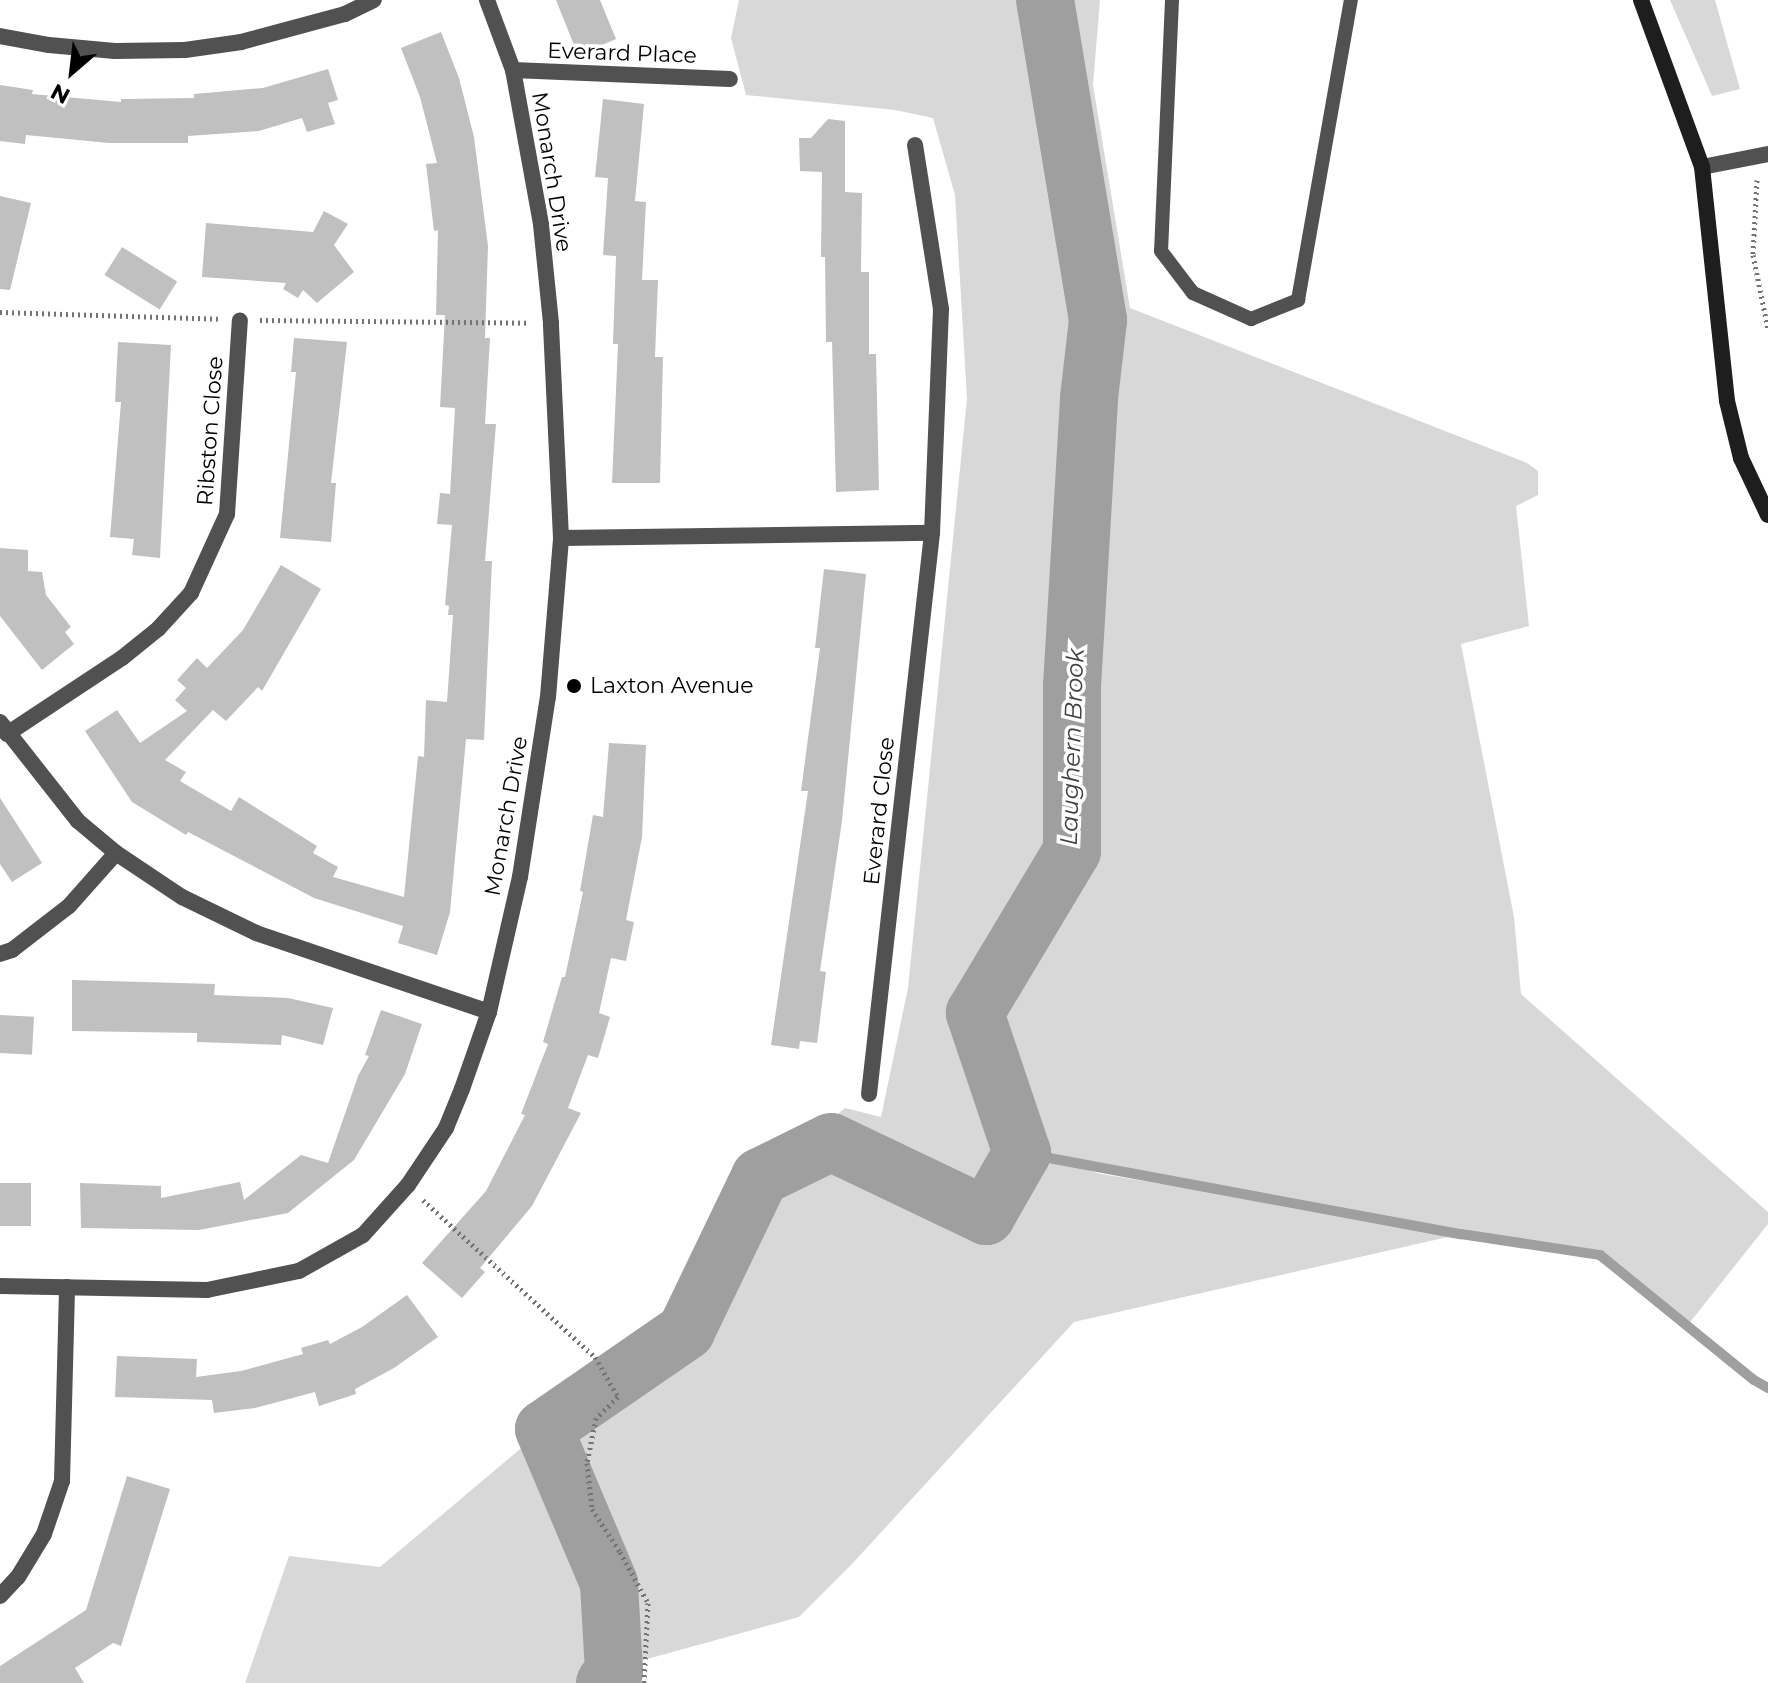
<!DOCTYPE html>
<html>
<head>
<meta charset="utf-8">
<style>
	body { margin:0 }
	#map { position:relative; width:1768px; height:1683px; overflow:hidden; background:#fff; font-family:Montserrat,sans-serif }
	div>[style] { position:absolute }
	.green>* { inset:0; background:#d8d8d8 }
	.stream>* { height:10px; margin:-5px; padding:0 5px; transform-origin:5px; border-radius:5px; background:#9f9f9f }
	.river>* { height:58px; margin:-29px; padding:0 29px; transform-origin:29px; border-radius:29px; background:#9f9f9f }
	.building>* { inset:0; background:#c0c0c0; transform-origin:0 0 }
	.path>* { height:5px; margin-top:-2.5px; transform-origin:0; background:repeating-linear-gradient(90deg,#737373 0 2px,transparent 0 6px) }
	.service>* { height:14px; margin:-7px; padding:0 7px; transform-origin:7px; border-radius:7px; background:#515151 }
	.minor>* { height:16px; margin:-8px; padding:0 8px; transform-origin:8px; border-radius:8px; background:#515151 }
	.secondary>* { height:16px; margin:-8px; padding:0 8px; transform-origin:8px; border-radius:8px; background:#1e1e1e }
	.dots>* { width:22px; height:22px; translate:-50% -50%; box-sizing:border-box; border:4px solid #fff; border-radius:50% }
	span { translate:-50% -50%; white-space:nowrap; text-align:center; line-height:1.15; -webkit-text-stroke:7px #fff; paint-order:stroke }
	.street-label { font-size:22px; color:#000 }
	.poi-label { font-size:22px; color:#000 }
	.left { translate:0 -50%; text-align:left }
	.water-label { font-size:24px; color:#404040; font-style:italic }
	.north { position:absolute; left:32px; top:32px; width:80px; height:80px; -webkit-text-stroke:6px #fff; paint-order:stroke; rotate:208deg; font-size:22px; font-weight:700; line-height:32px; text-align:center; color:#000 }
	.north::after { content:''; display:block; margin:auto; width:28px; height:36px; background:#000; clip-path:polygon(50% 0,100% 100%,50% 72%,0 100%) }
</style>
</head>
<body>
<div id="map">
	<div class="green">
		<div style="clip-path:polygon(evenodd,739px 0,1100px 0,1093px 85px,1130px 308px,1527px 463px,1538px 471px,1538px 495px,1516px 506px,1529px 626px,1461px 644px,1514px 917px,1521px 994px,1768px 1212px,1768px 1224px,1687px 1326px,1600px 1255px,1461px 1234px,1074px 1322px,852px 1564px,799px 1617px,640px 1661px,639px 1683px,245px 1683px,289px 1556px,380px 1567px,544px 1429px,686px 1331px,760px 1177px,845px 1108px,881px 1117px,908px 988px,967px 399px,955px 195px,933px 118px,895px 110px,746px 95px,731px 38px,739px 0,1037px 1156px,1387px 1220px,1388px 1221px,1101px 1174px,1037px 1156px)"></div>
		<div style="clip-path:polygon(1670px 0,1715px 0,1740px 89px,1712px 96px)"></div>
	</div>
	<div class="stream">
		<div style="left:1022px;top:1153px;width:446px;rotate:10.5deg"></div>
		<div style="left:1461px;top:1234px;width:141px;rotate:8.6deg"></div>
		<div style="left:1600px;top:1255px;width:198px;rotate:39.1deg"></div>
		<div style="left:1754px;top:1380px;width:16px;rotate:30deg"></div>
	</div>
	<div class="river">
		<div style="left:605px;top:1683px;width:15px;rotate:-53deg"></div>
		<div style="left:614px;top:1671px;width:88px;rotate:-93.3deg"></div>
		<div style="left:609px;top:1583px;width:167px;rotate:-112.9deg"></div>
		<div style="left:544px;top:1429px;width:173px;rotate:-34.6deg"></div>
		<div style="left:686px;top:1331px;width:171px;rotate:-64.3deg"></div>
		<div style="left:760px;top:1177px;width:79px;rotate:-26.2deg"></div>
		<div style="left:831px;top:1142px;width:172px;rotate:25.5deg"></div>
		<div style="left:986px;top:1216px;width:73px;rotate:-60.3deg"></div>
		<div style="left:1022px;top:1153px;width:148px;rotate:-108.6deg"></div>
		<div style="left:975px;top:1013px;width:189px;rotate:-59.1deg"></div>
		<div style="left:1072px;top:851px;width:165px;rotate:-90deg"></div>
		<div style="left:1072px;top:686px;width:289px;rotate:-86.6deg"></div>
		<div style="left:1089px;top:398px;width:79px;rotate:-83.4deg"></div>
		<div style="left:1098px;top:320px;width:324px;rotate:-99.4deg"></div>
	</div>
	<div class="building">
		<div style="clip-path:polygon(556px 0,600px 0,616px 39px,578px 55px)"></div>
		<div style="clip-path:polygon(441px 32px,459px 78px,474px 137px,488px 246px,485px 338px,490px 338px,485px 424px,496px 424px,485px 561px,492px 561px,484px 740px,466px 739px,450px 912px,437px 955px,398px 943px,403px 926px,314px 898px,188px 832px,186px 835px,132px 802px,85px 731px,117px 710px,140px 743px,187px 711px,175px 700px,186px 688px,177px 680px,197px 658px,207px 668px,243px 630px,281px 565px,321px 589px,262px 691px,258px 687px,226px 721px,213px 710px,165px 760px,186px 772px,180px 781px,231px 811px,239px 797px,317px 846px,313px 853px,338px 867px,333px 877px,404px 897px,418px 756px,424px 757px,426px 700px,447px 702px,453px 615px,448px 615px,449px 606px,445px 605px,452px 525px,437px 524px,440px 493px,450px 494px,455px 408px,440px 407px,445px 315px,436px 315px,438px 230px,434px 231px,426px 164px,437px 163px,420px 97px,401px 48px)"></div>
		<div style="clip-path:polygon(328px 69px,338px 100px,328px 103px,335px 124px,307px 132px,302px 118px,259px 131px,188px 136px,188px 143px,109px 143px,26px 135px,25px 144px,0 141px,0 85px,33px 90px,32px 94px,121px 102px,121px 99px,194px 98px,194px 94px,263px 88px)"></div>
		<div style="clip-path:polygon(603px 99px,644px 104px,635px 201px,646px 202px,642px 280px,658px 280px,655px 357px,663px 357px,660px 483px,612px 483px,618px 344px,613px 344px,616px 256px,603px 255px,608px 178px,595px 177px)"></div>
		<div style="clip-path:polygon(828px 119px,845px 121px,845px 192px,862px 193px,861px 272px,869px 272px,869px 354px,876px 354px,879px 490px,836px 492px,832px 342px,826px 342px,825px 257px,821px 257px,822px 172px,800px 171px,799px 138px,811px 138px)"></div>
		<div style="clip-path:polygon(0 196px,31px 203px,10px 290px,0 289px)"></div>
		<div style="clip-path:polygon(324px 211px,348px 224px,334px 245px,354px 272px,317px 303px,303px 290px,298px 298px,283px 289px,286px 283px,202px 277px,206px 223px,313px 232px)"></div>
		<div style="left:122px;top:247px;width:65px;height:33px;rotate:32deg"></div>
		<div style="clip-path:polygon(294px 338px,347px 342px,331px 483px,336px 483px,331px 542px,280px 538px,296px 372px,291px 372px)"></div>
		<div style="clip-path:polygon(118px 342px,171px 345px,160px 558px,132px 555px,134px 539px,110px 537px,121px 402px,115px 402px)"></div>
		<div style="clip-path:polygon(0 548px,28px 550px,28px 571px,42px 572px,46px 595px,71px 627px,65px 632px,74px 644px,42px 670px,0 616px)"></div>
		<div style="clip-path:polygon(824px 569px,866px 574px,842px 821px,820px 971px,826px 972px,817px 1043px,800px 1041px,799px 1049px,771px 1045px,808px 791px,801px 791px,820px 648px,815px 648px)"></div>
		<div style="clip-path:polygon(609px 743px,646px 745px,642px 837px,626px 920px,634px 922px,626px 961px,611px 958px,599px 1013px,610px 1017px,598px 1058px,588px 1055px,568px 1108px,581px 1113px,532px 1206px,480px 1268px,485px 1272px,462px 1298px,422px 1263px,486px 1191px,525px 1115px,521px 1114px,548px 1044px,543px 1042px,562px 977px,565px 977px,583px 892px,580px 891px,593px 815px,603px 817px)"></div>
		<div style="clip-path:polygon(0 798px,42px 863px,12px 882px,0 864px)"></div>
		<div style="clip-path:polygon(72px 980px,215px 984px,214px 995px,288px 998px,333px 1008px,323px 1045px,282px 1035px,281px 1045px,197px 1042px,197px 1033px,72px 1031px)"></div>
		<div style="clip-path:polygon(381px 1010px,422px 1024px,405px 1074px,354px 1160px,288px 1213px,199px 1230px,81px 1228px,80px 1183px,161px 1186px,161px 1198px,240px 1182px,244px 1200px,301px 1155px,328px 1163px,358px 1076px,369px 1056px,365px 1055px)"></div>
		<div style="left:0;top:1015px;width:34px;height:38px;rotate:3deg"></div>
		<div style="left:0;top:1183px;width:31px;height:43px"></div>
		<div style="clip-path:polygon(407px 1295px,438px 1337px,394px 1368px,355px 1389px,356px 1394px,319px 1406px,315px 1392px,255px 1408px,214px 1413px,212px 1400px,115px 1397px,117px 1356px,197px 1359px,196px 1377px,241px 1371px,303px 1354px,301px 1348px,328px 1340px,330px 1344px,362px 1327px)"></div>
		<div style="clip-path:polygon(127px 1476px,170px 1489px,121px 1646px,113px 1643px,75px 1668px,84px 1683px,0 1683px,0 1666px,86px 1610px)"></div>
	</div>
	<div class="path">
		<div style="left:1757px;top:180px;width:75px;rotate:93.1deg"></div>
		<div style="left:1753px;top:255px;width:76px;rotate:78.5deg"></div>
		<div style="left:0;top:312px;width:218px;rotate:1.8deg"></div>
		<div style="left:260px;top:320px;width:270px;rotate:0.6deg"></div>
		<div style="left:423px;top:1200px;width:233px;rotate:42.4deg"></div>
		<div style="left:595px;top:1357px;width:46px;rotate:60.1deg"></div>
		<div style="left:618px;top:1397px;width:30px;rotate:136deg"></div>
		<div style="left:596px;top:1418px;width:46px;rotate:101.3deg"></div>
		<div style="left:587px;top:1463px;width:46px;rotate:83.8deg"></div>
		<div style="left:592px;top:1509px;width:51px;rotate:56.9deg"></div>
		<div style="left:620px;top:1552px;width:58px;rotate:61.2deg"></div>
		<div style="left:648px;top:1603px;width:80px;rotate:92.9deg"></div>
	</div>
	<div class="service">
		<div style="left:1172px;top:0;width:251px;rotate:92.5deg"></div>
		<div style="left:1161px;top:251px;width:53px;rotate:52.7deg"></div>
		<div style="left:1193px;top:293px;width:64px;rotate:24.1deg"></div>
		<div style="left:1251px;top:319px;width:51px;rotate:-22deg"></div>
		<div style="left:1298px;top:300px;width:305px;rotate:-80deg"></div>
	</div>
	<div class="minor">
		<div style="left:0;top:36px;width:50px;rotate:10.4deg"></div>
		<div style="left:49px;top:45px;width:66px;rotate:5.2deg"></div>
		<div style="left:115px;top:51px;width:70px;rotate:-0.8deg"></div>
		<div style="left:185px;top:50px;width:57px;rotate:-8.1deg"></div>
		<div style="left:241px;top:42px;width:108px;rotate:-15.1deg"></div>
		<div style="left:345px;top:14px;width:32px;rotate:-26deg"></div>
		<div style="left:513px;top:70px;width:217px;rotate:2.4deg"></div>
		<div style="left:1702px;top:167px;width:67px;rotate:-11.1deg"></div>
		<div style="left:561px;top:538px;width:371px;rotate:-0.8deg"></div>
		<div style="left:0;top:722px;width:126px;rotate:51.8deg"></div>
		<div style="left:78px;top:821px;width:50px;rotate:40.1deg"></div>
		<div style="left:116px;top:853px;width:79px;rotate:33.7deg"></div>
		<div style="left:182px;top:897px;width:82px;rotate:25.9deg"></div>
		<div style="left:256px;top:933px;width:246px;rotate:18.7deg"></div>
		<div style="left:7px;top:734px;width:138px;rotate:-33.5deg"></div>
		<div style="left:122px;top:658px;width:46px;rotate:-38.9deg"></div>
		<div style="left:158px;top:629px;width:49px;rotate:-47.5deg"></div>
		<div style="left:191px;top:593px;width:87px;rotate:-65.5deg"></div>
		<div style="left:227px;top:514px;width:194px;rotate:-86.2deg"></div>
		<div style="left:0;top:954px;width:13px;rotate:-18deg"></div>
		<div style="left:12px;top:950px;width:72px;rotate:-37.7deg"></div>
		<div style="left:69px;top:906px;width:71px;rotate:-48.4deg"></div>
		<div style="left:869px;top:1094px;width:565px;rotate:-83.59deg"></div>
		<div style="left:932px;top:533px;width:224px;rotate:-87.7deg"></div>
		<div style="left:941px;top:309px;width:166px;rotate:-99deg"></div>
		<div style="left:0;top:1286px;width:207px;rotate:1.1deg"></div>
		<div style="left:207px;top:1290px;width:94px;rotate:-11.7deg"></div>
		<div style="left:299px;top:1271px;width:73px;rotate:-29.4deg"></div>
		<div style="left:363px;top:1235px;width:67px;rotate:-48deg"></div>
		<div style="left:408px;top:1185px;width:69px;rotate:-56.3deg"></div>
		<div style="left:446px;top:1128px;width:42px;rotate:-67.7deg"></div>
		<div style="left:462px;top:1089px;width:82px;rotate:-70.7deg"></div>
		<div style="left:489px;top:1012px;width:139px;rotate:-77.1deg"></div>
		<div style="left:520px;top:877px;width:182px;rotate:-81.2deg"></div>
		<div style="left:548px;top:697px;width:160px;rotate:-85.3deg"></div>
		<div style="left:561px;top:538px;width:215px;rotate:-92.7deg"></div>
		<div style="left:551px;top:323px;width:100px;rotate:-95.8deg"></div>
		<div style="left:541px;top:224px;width:157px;rotate:-100.3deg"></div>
		<div style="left:513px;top:70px;width:75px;rotate:-110.4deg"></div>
		<div style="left:0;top:1596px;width:26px;rotate:-47deg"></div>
		<div style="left:18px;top:1577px;width:50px;rotate:-58.8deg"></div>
		<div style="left:44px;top:1534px;width:56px;rotate:-71.2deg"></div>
		<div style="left:62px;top:1481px;width:194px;rotate:-88.5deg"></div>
	</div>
	<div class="secondary">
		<div style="left:1641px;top:0;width:178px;rotate:69.9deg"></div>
		<div style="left:1702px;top:167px;width:235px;rotate:83.9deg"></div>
		<div style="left:1727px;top:401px;width:59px;rotate:76.2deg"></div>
		<div style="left:1741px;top:458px;width:63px;rotate:64.7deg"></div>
	</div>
	<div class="dots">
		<div style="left:574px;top:686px;background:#000"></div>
	</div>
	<div class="street-label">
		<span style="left:622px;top:53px;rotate:2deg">Everard Place</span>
		<span style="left:552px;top:172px;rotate:81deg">Monarch Drive</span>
		<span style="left:210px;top:431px;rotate:-86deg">Ribston Close</span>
		<span style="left:879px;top:811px;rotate:-84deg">Everard Close</span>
		<span style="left:506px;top:816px;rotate:-80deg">Monarch Drive</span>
	</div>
	<div class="poi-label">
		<span class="left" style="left:590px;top:686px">Laxton Avenue</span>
	</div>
	<div class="water-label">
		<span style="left:1072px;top:747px;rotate:-88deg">Laughern Brook</span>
	</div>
	<div class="north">N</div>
</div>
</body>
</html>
